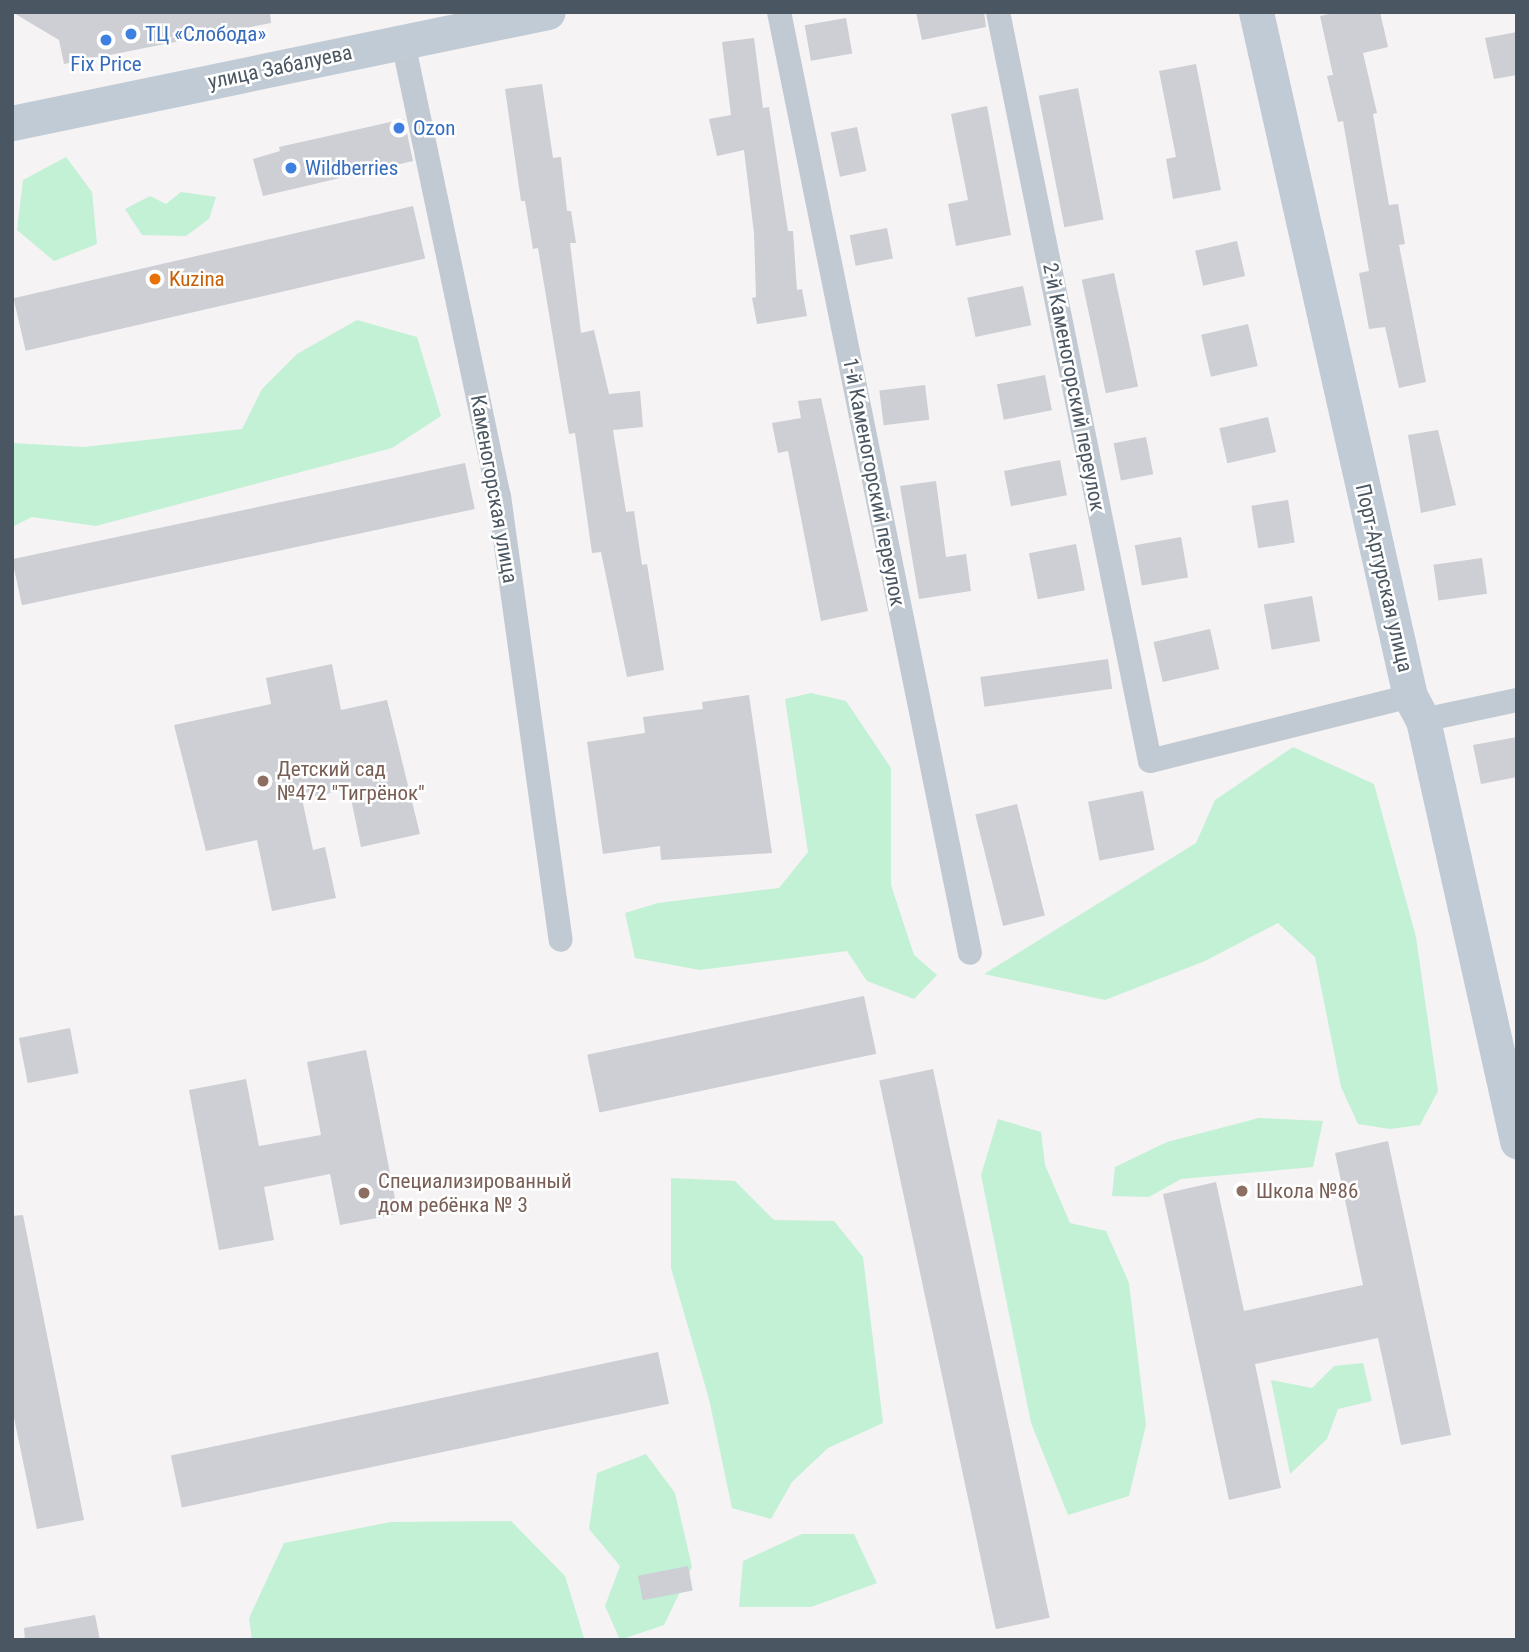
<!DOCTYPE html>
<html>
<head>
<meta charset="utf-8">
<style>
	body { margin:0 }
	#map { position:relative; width:1529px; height:1652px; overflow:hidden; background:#f5f3f3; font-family:"Roboto Condensed",sans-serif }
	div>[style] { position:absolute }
	.green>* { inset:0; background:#c3f1d5 }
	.building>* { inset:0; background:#cdcfd5; transform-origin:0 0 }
	.street>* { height:24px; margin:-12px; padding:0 12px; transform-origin:12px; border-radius:12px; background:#c1cad2 }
	.secondary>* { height:35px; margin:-17.5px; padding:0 17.5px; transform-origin:17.5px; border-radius:17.5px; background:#c1cbd6 }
	.dots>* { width:19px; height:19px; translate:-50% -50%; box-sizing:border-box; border:4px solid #fff; border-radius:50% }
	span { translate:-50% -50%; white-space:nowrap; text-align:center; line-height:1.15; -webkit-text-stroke:5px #fff; paint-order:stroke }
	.shop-label { font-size:21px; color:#366cbe }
	.left { translate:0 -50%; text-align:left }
	.street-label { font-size:21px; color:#4a5661 }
	.food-label { font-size:21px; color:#c56008 }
	.education-label { font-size:21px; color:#785e54 }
	.frame { position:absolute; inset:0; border:14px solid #4a5661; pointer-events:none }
</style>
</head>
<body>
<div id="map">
	<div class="green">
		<div style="clip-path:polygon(66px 157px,92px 192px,97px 244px,54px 261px,17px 230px,23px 180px)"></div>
		<div style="clip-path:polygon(181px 192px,216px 197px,209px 219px,186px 236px,142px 235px,125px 209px,150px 196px,166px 204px)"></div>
		<div style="clip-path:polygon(357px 320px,417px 337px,441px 416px,392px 448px,96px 526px,32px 517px,12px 527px,12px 443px,84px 447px,242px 429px,262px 389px,297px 354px)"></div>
		<div style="clip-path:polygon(811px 693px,846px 701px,891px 768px,891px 885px,914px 955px,937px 975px,914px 999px,867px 981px,847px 951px,700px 970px,635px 958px,625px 913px,658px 903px,779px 888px,808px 852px,785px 699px)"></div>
		<div style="clip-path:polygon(1293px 747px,1374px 784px,1416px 937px,1438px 1091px,1420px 1125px,1390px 1129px,1358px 1124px,1341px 1087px,1315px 957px,1278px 923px,1205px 961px,1105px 1000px,984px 974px,1196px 843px,1215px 800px)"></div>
		<div style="clip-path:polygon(1259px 1118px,1323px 1121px,1313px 1167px,1181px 1179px,1149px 1197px,1112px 1196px,1115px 1167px,1167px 1142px)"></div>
		<div style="clip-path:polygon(998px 1119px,1041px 1132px,1045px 1165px,1070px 1223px,1106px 1231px,1129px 1283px,1146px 1425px,1129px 1496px,1068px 1515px,1031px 1423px,981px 1175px)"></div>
		<div style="clip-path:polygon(671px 1178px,735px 1181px,774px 1220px,834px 1221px,863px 1257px,883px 1423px,828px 1448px,792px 1482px,771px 1519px,732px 1508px,709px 1399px,671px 1268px)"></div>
		<div style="clip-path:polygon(1363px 1363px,1372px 1401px,1338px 1409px,1327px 1439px,1290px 1474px,1271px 1380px,1312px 1388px,1334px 1366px)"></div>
		<div style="clip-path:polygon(646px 1454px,675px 1493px,692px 1567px,664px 1625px,620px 1640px,605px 1606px,620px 1566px,589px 1529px,597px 1473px)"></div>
		<div style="clip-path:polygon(511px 1521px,565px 1576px,584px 1638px,252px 1640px,249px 1618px,284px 1543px,391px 1522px)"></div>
		<div style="clip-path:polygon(802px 1534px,854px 1534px,877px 1583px,811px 1607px,739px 1607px,743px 1561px)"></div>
	</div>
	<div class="building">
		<div style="clip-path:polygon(12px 12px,270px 12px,271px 23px,64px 64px,59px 40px)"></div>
		<div style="clip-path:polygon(916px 12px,984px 12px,986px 27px,922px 40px)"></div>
		<div style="clip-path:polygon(1339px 12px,1380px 12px,1388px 47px,1363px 53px,1377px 113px,1373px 114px,1389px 205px,1398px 204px,1405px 244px,1399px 245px,1426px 382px,1399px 388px,1385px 327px,1369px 329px,1359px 273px,1369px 271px,1343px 121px,1338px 122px,1327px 76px,1333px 75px,1320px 16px)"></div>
		<div style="left:846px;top:18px;width:36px;height:42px;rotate:80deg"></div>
		<div style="clip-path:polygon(1517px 32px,1517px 75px,1494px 79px,1485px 38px)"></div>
		<div style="clip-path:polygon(754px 38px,763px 108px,769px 107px,788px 231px,793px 231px,797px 290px,802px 289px,807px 316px,757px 324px,752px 298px,756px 297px,754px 233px,744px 150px,717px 156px,709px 119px,731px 115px,722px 42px)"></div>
		<div style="clip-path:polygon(1196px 64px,1221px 190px,1173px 199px,1166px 159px,1176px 157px,1159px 71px)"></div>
		<div style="clip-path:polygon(542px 84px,553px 158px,561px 157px,567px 211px,571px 211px,576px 243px,570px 243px,581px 333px,594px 330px,609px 394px,640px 391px,643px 427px,613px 430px,626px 512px,634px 511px,642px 565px,647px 564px,664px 670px,627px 677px,601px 552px,592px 553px,575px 433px,569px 434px,538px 248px,533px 249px,525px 201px,521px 201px,505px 89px)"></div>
		<div style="left:1078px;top:88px;width:134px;height:40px;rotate:79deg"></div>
		<div style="clip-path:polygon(987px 106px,1011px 235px,956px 246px,948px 204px,968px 200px,951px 114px)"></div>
		<div style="clip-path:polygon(404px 119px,413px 161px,263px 196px,253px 159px,280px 151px,279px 147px)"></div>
		<div style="left:857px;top:127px;width:45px;height:27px;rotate:78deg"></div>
		<div style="left:413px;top:206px;width:54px;height:410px;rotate:77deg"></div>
		<div style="left:887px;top:228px;width:31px;height:38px;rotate:79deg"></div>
		<div style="left:1237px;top:241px;width:36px;height:43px;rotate:77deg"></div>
		<div style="left:1114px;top:273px;width:116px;height:33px;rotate:78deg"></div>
		<div style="left:1023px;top:286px;width:40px;height:57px;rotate:78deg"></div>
		<div style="left:1248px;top:324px;width:43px;height:48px;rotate:77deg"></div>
		<div style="left:1045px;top:375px;width:36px;height:49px;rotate:79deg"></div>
		<div style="left:925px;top:385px;width:35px;height:46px;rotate:83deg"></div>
		<div style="clip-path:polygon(821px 398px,868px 611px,821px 621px,788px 451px,778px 453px,772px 423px,801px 418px,798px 401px)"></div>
		<div style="left:1268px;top:417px;width:36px;height:50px;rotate:77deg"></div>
		<div style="clip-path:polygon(1438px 430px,1456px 505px,1421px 513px,1408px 435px)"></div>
		<div style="left:1146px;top:437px;width:38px;height:33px;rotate:79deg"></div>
		<div style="left:1060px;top:460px;width:36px;height:57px;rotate:79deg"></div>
		<div style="left:465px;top:463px;width:47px;height:463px;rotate:78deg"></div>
		<div style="clip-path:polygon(936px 481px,946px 557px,966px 554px,971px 591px,919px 599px,900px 486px)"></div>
		<div style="left:1288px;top:500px;width:43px;height:37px;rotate:81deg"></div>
		<div style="left:1181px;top:537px;width:41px;height:47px;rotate:80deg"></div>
		<div style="left:1076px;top:544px;width:47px;height:48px;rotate:79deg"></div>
		<div style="left:1482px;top:558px;width:36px;height:49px;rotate:82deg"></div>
		<div style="left:1312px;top:596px;width:46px;height:49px;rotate:80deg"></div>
		<div style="left:1210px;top:629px;width:41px;height:58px;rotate:77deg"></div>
		<div style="left:1108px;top:659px;width:30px;height:129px;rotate:82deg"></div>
		<div style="clip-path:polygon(332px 664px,341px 710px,387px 700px,420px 834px,361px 847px,349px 789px,302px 799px,313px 850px,325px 847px,336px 898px,272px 911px,257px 840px,206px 851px,174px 725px,271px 704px,266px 678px)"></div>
		<div style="clip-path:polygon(749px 695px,772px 853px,661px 860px,660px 846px,603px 854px,587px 742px,645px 733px,643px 717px,703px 709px,702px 702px)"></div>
		<div style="clip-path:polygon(1517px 737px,1517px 777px,1481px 784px,1473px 745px)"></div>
		<div style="left:1143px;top:791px;width:60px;height:56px;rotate:79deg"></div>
		<div style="left:1017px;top:804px;width:115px;height:43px;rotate:76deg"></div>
		<div style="left:864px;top:996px;width:59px;height:283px;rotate:78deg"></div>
		<div style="left:70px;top:1028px;width:46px;height:52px;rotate:79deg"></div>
		<div style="clip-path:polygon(366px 1050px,398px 1214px,340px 1225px,330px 1174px,264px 1187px,274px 1240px,219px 1250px,189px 1090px,246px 1079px,259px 1146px,321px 1135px,307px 1062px)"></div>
		<div style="left:933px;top:1069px;width:561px;height:55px;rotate:78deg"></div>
		<div style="clip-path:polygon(1388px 1141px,1451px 1435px,1401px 1445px,1378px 1338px,1255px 1364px,1281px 1488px,1229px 1500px,1163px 1194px,1216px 1182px,1244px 1311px,1363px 1285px,1335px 1153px)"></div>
		<div style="clip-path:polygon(23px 1215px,84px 1520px,37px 1529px,12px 1408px,12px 1216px)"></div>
		<div style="left:658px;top:1352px;width:53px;height:498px;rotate:78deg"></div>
		<div style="left:688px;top:1566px;width:25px;height:51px;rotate:79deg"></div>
		<div style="clip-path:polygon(95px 1615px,100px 1640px,25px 1640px,24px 1628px)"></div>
	</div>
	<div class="street">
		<div style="left:779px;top:12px;width:960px;rotate:78.53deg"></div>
		<div style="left:998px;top:12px;width:764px;rotate:78.53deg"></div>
		<div style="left:1150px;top:761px;width:268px;rotate:-14deg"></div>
		<div style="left:403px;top:42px;width:464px;rotate:78.1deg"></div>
		<div style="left:499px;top:496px;width:448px;rotate:82.1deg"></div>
		<div style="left:1423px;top:720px;width:96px;rotate:-12deg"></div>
	</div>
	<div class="secondary">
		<div style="left:1256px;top:12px;width:701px;rotate:77.31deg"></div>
		<div style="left:1410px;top:696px;width:27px;rotate:62deg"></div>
		<div style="left:1423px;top:720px;width:432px;rotate:77.4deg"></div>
		<div style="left:12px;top:123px;width:547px;rotate:-11.7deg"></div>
	</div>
	<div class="dots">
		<div style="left:131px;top:34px;background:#3f7fe0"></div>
		<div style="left:106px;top:40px;background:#3f7fe0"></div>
		<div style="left:399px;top:128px;background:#3f7fe0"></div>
		<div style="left:291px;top:168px;background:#3f7fe0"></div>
		<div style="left:155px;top:279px;background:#e8710a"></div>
		<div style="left:263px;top:781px;background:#8d6e63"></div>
		<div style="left:1242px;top:1191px;background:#8d6e63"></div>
		<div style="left:364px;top:1193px;background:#8d6e63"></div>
	</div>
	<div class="shop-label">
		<span class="left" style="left:145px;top:34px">ТЦ «Слобода»</span>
		<span style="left:106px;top:64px">Fix Price</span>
		<span class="left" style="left:413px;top:128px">Ozon</span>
		<span class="left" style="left:305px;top:168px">Wildberries</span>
	</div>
	<div class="street-label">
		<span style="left:280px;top:67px;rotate:-12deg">улица Забалуева</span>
		<span style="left:1074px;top:387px;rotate:79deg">2-й Каменогорский переулок</span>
		<span style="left:874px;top:482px;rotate:79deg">1-й Каменогорский переулок</span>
		<span style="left:494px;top:489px;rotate:80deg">Каменогорская улица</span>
		<span style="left:1384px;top:578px;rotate:77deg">Порт-Артурская улица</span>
	</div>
	<div class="food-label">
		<span class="left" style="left:169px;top:279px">Kuzina</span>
	</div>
	<div class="education-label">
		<span class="left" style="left:277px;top:781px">Детский сад<br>№472 "Тигрёнок"</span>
		<span class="left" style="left:378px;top:1193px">Специализированный<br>дом ребёнка № 3</span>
		<span class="left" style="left:1256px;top:1191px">Школа №86</span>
	</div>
	<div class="frame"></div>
</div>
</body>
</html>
